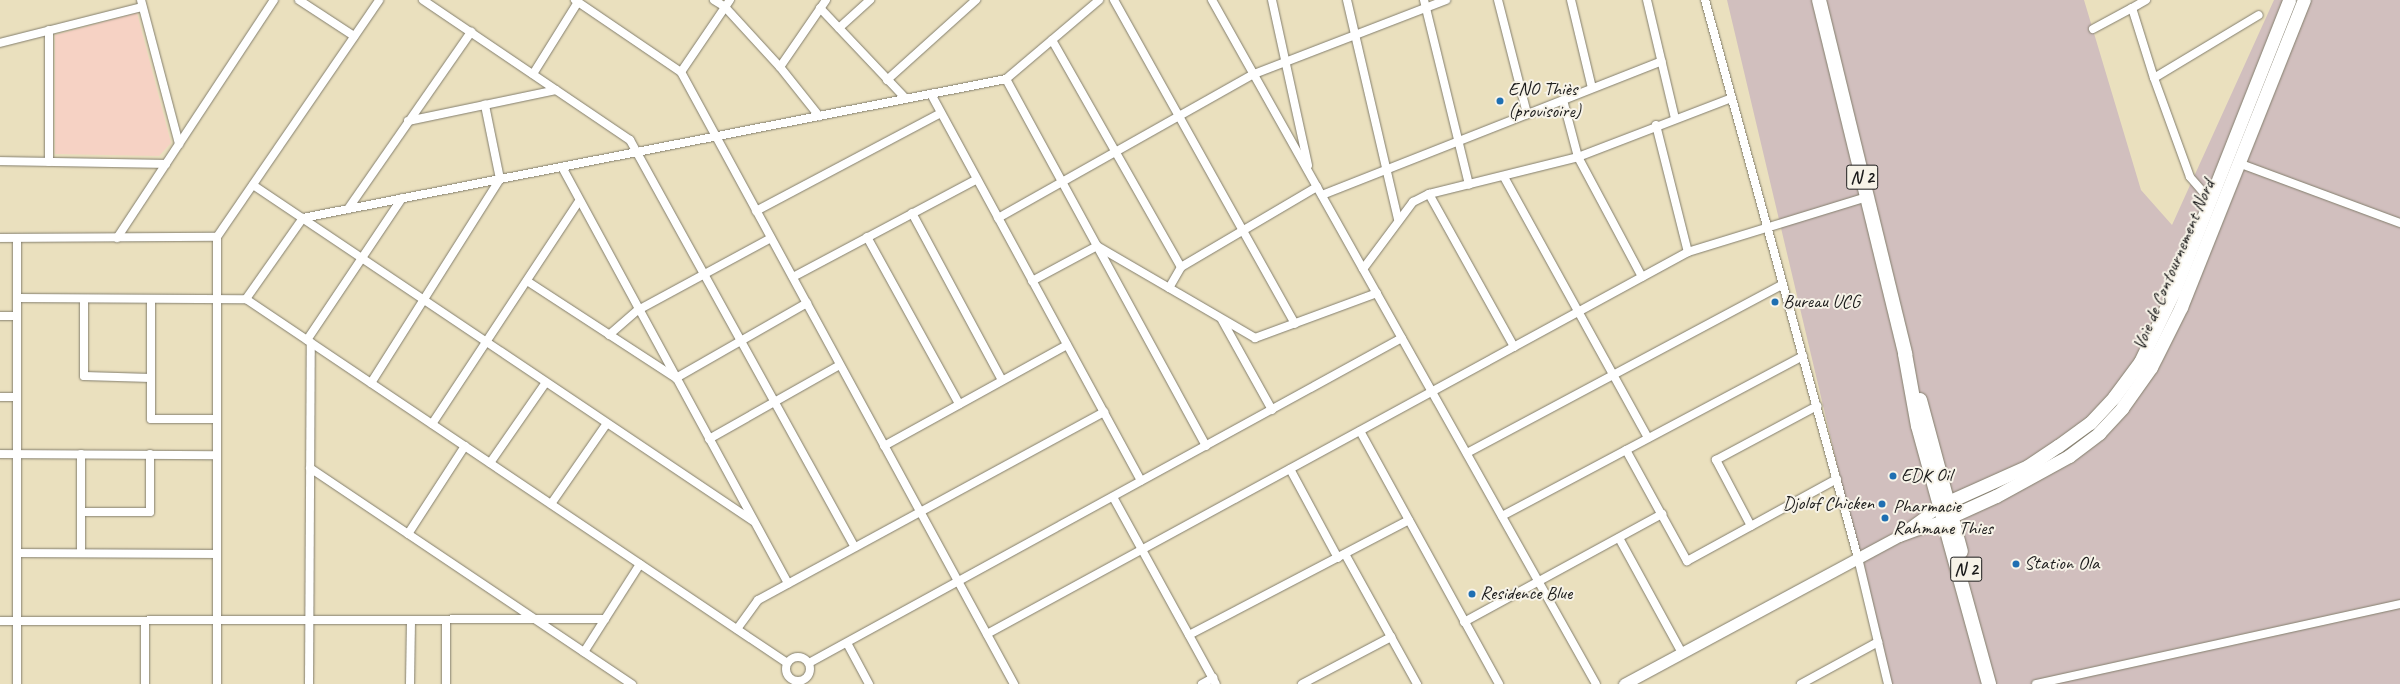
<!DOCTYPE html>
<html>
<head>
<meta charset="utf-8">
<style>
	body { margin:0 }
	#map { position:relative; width:2400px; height:684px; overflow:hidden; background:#eae0be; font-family:Caveat,sans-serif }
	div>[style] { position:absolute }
	.built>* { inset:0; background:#f6d2c4 }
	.industrial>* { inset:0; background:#d1bfbe }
	.roads { filter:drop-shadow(0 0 1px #837e6d) drop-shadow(0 0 1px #837e6d) }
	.minor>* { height:8px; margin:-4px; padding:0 4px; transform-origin:4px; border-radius:4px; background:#fff }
	.minor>.ring { margin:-4px; padding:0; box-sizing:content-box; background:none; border:8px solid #fff; border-radius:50% }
	.tertiary>* { height:11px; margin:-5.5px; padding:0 5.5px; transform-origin:5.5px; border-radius:5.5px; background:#fff }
	.primary>* { height:13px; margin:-6.5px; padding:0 6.5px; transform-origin:6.5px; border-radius:6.5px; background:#fff }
	.trunk>* { height:14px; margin:-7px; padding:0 7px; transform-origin:7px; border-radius:7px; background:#fff }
	.dots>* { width:11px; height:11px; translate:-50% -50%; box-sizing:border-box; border:2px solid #f7f3e8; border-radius:50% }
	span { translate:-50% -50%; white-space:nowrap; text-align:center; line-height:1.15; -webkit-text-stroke:4px #f7f3e8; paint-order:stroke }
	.shield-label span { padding:1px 3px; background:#f7f3e8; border:1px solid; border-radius:3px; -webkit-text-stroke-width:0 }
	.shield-label { font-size:18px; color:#1c1c1c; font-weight:700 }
	.poi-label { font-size:19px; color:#1c1c1c }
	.left { translate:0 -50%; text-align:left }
	.right { translate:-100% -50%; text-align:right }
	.street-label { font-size:19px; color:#1c1c1c }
</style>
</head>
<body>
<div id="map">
	<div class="built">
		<div style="clip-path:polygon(137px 13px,171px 143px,159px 156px,55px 154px,55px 35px)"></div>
	</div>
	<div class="industrial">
		<div style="clip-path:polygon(1727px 0,2084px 0,2141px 190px,2172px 225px,2274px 0,2400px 0,2400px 684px,1889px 684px)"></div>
	</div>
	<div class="roads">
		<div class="minor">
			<div style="left:141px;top:0;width:149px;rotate:75.2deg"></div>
			<div style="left:299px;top:0;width:66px;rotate:33.2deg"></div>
			<div style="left:423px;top:0;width:250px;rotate:34.1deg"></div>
			<div style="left:630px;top:140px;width:465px;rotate:61.1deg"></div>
			<div style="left:575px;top:0;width:128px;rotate:34.2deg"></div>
			<div style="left:681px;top:72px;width:697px;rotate:61.45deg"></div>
			<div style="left:714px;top:0;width:13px;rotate:32deg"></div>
			<div style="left:725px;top:7px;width:81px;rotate:47.5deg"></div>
			<div style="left:780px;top:67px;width:63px;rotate:51.5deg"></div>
			<div style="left:1114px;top:0;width:371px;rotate:60.8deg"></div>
			<div style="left:1212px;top:0;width:784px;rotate:60.69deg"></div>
			<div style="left:1272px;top:0;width:169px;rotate:77.7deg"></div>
			<div style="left:1347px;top:0;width:225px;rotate:76.9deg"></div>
			<div style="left:1424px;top:0;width:190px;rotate:76.3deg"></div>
			<div style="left:1498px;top:0;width:118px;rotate:75.7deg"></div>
			<div style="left:1571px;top:0;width:90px;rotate:76.6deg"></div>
			<div style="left:1647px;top:0;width:121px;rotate:76.7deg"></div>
			<div style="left:1705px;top:0;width:579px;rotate:74.67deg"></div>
			<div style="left:1858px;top:558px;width:130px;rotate:76.6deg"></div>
			<div style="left:2146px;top:0;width:16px;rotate:150deg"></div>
			<div style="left:2132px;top:8px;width:73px;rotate:72.6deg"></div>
			<div style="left:2154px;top:78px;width:105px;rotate:70deg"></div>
			<div style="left:2190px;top:177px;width:30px;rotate:49deg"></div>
			<div style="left:820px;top:8px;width:125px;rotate:46.6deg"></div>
			<div style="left:839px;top:28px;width:42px;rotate:-42.1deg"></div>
			<div style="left:2093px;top:29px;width:44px;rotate:-28.3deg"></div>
			<div style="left:49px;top:30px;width:132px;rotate:90deg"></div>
			<div style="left:1052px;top:40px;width:261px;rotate:60.4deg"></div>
			<div style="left:0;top:43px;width:146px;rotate:-14.2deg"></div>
			<div style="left:780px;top:67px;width:81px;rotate:-55.5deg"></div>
			<div style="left:681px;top:72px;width:87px;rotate:-55.8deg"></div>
			<div style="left:533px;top:74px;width:85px;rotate:-58deg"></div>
			<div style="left:2154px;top:78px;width:122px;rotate:-31deg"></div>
			<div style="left:1006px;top:79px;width:418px;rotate:61.4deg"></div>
			<div style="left:887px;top:80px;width:120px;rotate:-42deg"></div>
			<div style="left:931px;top:94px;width:440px;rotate:61.5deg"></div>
			<div style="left:1563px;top:100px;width:59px;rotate:75.3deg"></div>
			<div style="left:1578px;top:157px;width:136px;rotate:61.9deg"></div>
			<div style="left:408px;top:121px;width:151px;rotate:-11.8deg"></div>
			<div style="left:1656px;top:125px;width:131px;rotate:75.9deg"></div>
			<div style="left:0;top:161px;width:166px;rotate:1deg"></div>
			<div style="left:2238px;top:163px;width:173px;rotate:20.3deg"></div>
			<div style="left:562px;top:167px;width:474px;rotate:61.5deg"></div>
			<div style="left:1504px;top:177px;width:298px;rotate:61.1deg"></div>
			<div style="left:253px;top:185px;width:602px;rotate:33.9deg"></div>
			<div style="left:1429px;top:194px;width:175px;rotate:60.9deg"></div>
			<div style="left:1322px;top:195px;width:365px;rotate:-21.5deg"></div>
			<div style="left:348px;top:209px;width:216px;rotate:-55.2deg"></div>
			<div style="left:756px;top:211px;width:209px;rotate:-27.9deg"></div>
			<div style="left:912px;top:213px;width:190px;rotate:61.7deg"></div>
			<div style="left:998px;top:218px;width:294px;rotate:-29.4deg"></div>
			<div style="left:1254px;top:74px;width:206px;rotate:-21.1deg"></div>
			<div style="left:867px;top:237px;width:191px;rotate:61.1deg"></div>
			<div style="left:0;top:238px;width:217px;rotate:-0.3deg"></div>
			<div style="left:117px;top:238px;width:285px;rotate:-56.6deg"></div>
			<div style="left:1363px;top:269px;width:84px;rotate:-53.3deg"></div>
			<div style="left:1413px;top:202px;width:18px;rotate:-27deg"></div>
			<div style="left:1429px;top:194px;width:154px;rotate:-13.9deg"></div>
			<div style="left:1578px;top:157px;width:165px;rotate:-21deg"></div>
			<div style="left:793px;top:277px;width:208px;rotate:-28deg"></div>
			<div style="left:527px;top:281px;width:178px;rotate:33.1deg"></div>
			<div style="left:676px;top:378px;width:151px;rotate:-29.8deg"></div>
			<div style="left:1032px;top:281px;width:74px;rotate:-28.3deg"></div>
			<div style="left:1097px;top:246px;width:183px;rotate:30.2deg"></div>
			<div style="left:1255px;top:338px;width:130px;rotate:-20.2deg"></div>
			<div style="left:1169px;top:288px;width:24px;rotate:-60deg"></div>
			<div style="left:1181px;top:267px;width:158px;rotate:-30.5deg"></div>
			<div style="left:17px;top:298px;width:229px;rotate:0.3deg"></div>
			<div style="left:246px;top:299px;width:652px;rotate:33.93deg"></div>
			<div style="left:84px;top:299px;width:77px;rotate:90deg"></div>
			<div style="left:84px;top:376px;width:67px;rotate:1.7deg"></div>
			<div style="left:151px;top:299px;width:120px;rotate:90deg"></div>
			<div style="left:151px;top:419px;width:66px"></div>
			<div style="left:246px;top:299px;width:99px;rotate:-54.9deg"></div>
			<div style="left:303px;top:218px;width:717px;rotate:-11.18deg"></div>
			<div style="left:1006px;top:79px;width:122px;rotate:-40.3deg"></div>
			<div style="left:0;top:316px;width:17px"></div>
			<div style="left:1222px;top:320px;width:103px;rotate:60.9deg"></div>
			<div style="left:609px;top:335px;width:38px;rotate:-41deg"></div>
			<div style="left:638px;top:310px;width:151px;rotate:-28.4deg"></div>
			<div style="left:307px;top:340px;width:171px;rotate:-56.2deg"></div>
			<div style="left:371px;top:383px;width:241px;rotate:-57.7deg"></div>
			<div style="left:500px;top:179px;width:76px;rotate:-101.5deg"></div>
			<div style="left:0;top:397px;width:17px"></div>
			<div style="left:432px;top:424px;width:267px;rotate:-56.6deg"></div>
			<div style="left:1360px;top:431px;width:289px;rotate:61.2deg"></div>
			<div style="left:709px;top:439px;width:150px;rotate:-29.5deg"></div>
			<div style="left:884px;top:446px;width:209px;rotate:-28.9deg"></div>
			<div style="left:1626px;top:450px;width:127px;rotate:61.2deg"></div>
			<div style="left:1687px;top:561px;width:171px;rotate:-28.7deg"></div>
			<div style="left:1467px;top:453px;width:358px;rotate:-28.1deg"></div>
			<div style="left:0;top:454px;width:217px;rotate:0.3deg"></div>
			<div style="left:490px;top:463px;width:98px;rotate:-55.3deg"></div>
			<div style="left:310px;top:468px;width:388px;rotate:33.9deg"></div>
			<div style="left:1290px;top:469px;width:101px;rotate:61.7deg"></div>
			<div style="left:1113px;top:497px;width:213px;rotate:61.2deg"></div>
			<div style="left:551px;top:504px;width:98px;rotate:-55.3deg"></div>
			<div style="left:81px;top:512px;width:69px"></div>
			<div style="left:150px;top:512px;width:58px;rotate:-90deg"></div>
			<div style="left:1502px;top:516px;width:341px;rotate:-28deg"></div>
			<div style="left:1751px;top:526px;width:75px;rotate:-117.9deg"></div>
			<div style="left:1716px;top:460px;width:115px;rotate:-28.1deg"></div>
			<div style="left:408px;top:534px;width:105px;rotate:-57.1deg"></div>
			<div style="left:1619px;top:538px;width:131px;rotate:61.3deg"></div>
			<div style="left:17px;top:553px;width:200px;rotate:0.3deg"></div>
			<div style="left:81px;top:553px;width:99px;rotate:-90deg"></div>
			<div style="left:1345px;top:554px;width:149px;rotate:61deg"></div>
			<div style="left:446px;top:620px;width:64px;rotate:90deg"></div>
			<div style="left:0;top:621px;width:605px;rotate:-0.19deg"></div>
			<div style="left:145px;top:621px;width:63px;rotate:90deg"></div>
			<div style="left:1464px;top:622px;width:226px;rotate:-28.6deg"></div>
			<div style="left:737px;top:629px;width:36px;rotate:-54deg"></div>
			<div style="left:758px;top:600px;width:394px;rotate:-28.5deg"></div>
			<div style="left:987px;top:634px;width:798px;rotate:-28.59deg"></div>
			<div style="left:1688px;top:252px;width:187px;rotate:-17.1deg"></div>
			<div style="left:1189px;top:635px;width:248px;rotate:-27.6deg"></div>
			<div style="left:847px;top:643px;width:47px;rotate:61.8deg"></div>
			<div style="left:584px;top:652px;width:104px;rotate:-57.5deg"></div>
			<div class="ring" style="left:786px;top:657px;width:16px;height:16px"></div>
			<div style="left:809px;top:663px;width:676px;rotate:-28.73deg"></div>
			<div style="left:17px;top:684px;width:446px;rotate:-90deg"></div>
			<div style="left:217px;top:684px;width:447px;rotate:-90deg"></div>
			<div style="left:217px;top:237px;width:287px;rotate:-55.6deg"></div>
			<div style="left:309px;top:684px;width:341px;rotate:-89.7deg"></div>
			<div style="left:410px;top:684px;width:64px;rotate:-89.1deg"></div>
			<div style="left:1202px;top:684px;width:13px;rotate:-29deg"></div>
			<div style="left:1302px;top:684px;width:101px;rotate:-27.8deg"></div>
			<div style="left:1801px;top:684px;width:88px;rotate:-28.6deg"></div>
			<div style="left:2036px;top:684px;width:373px;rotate:-12.4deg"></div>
		</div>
		<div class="tertiary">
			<div style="left:1909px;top:528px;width:37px;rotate:-36deg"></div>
			<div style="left:1624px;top:684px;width:312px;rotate:-28.3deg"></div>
			<div style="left:1899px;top:536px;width:47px;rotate:-20deg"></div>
		</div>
		<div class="primary">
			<div style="left:1939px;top:506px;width:98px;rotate:-24.2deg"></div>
			<div style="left:2028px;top:466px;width:36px;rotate:-34deg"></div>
			<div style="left:2058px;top:446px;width:39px;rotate:-36deg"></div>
			<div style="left:2090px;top:423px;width:35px;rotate:-47deg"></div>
			<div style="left:2114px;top:397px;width:44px;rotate:-53.4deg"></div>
			<div style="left:2140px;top:362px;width:79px;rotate:-64.4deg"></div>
			<div style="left:2174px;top:291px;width:313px;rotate:-68.4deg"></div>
			<div style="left:1943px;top:520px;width:58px;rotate:-24.4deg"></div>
			<div style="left:1996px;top:496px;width:83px;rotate:-28.7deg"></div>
			<div style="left:2069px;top:456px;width:38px;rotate:-37deg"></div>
			<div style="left:2099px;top:433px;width:34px;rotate:-47deg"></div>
			<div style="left:2122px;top:408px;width:50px;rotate:-54.7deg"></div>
			<div style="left:2151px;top:367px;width:67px;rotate:-63.4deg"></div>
			<div style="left:2181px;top:307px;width:331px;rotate:-68.2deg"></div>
		</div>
		<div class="trunk">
			<div style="left:1819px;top:0;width:364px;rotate:76.3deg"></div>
			<div style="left:1905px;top:354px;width:73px;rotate:79.8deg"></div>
			<div style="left:1918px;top:426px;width:268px;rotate:74.6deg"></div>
			<div style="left:1920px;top:400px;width:157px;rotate:74.9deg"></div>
		</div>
	</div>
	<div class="dots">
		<div style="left:1500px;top:101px;background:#1f6fb2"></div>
		<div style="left:1775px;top:302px;background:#1f6fb2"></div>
		<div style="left:1893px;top:476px;background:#1f6fb2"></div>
		<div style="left:1882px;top:504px;background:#1f6fb2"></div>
		<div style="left:1885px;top:518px;background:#1f6fb2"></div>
		<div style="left:2016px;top:564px;background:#1f6fb2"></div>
		<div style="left:1472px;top:594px;background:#1f6fb2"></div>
	</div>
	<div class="shield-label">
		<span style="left:1862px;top:177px">N 2</span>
		<span style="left:1966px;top:569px">N 2</span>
	</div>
	<div class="poi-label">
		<span class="left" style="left:1508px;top:101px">ENO Thiès<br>(provisoire)</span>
		<span class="left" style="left:1783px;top:302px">Bureau UCG</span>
		<span class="left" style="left:1901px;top:476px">EDK Oil</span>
		<span class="right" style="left:1874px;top:504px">Djolof Chicken</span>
		<span class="left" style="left:1893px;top:518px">Pharmacie<br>Rahmane Thies</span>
		<span class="left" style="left:2024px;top:564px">Station Ola</span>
		<span class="left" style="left:1480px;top:594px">Residence Blue</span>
	</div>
	<div class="street-label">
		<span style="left:2174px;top:265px;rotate:-67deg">Voie de Contournement Nord</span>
	</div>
</div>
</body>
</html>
